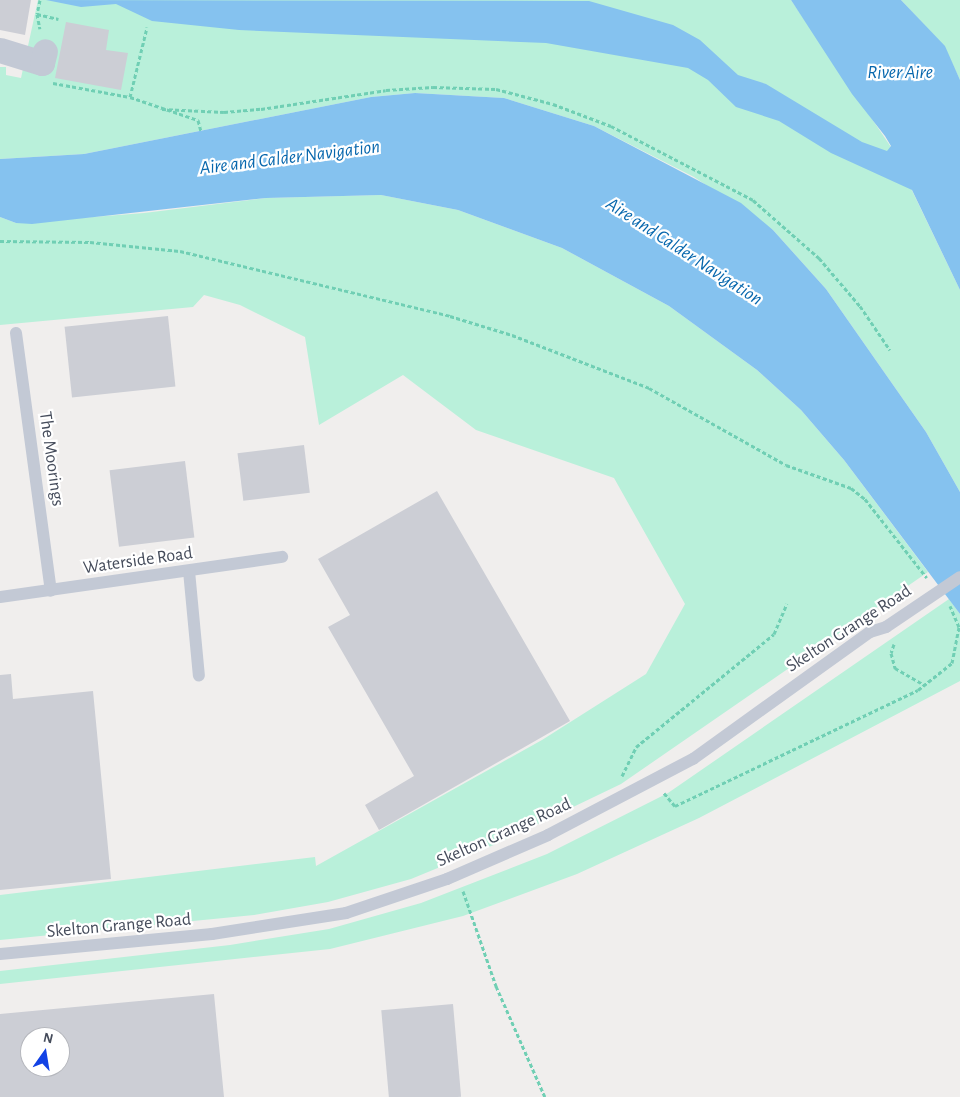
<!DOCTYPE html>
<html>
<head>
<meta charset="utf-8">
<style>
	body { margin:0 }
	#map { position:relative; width:960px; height:1097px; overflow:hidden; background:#f0eeed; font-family:"Alegreya Sans",sans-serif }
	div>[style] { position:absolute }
	.green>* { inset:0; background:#b9f0da }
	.water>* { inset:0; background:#85c2ef }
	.building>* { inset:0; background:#ccced5; transform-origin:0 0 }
	.path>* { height:3px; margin-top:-1.5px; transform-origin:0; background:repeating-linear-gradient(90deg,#70cfb4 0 4px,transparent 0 6.5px) }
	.lane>* { height:12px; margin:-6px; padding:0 6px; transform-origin:6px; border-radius:6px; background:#c3c9d5 }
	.street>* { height:25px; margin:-12.5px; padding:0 12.5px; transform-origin:12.5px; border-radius:12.5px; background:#c3c9d5 }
	.lane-bridge>* { height:12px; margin:-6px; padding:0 6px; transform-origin:6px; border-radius:6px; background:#c3c9d5 }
	span { translate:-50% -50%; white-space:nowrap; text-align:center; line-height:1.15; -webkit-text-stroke:4.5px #fff; paint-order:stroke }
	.street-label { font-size:18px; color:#454c5b }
	.water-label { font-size:19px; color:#0767ad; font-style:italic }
	.north { position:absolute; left:20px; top:1027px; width:50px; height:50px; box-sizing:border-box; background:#fff; border:1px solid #b5b7bd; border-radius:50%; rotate:13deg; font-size:14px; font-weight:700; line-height:20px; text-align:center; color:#454c5b }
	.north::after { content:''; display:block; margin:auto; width:18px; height:22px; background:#1242e5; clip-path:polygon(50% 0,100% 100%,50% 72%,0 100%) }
</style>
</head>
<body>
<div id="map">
	<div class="green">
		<div style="clip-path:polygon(38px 0,791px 0,891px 147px,960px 290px,960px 492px,926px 432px,826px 289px,773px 230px,694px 177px,594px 126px,504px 98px,415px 93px,371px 97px,84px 154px,0 159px,0 67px,6px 67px,6px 75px,21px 78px)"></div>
		<div style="clip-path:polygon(901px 0,960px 0,960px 80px,944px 46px)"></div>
		<div style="clip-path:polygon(381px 195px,458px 210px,562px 248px,669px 306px,757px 370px,801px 410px,844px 460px,928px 572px,621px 784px,496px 844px,411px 879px,328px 902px,254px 915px,0 940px,0 895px,315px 857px,316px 866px,542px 740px,646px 674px,685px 604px,614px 478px,476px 430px,403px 375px,319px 425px,305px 337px,240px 305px,204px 295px,193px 307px,0 325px,0 217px,16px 223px,144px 213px,266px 198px)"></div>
		<div style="clip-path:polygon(949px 599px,960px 614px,960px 681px,699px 818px,577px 874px,463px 916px,330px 949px,0 984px,0 971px,230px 945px,329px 929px,421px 903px,547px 854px,668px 793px)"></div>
	</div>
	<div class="water">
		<div style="clip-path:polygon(46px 0,589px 1px,673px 25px,700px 40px,738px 75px,766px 84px,862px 142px,887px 151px,891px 146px,885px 136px,852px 94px,791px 0,901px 0,945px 46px,960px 80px,960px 290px,912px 190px,831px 153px,779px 121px,736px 107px,708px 80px,688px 68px,546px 43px,239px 30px,152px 21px,116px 4px,81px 7px)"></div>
		<div style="clip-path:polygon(415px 93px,504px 98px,594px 126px,741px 203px,773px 230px,826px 289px,926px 432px,960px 492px,960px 614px,844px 460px,801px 410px,757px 370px,669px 306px,562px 248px,458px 210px,381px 195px,266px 198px,32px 224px,16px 223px,0 217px,0 159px,84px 154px,371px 97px)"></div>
	</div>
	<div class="building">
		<div style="clip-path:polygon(0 0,31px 0,25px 35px,0 30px)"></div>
		<div style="clip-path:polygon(66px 22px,109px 30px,106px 50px,128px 53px,121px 90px,55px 78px)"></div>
		<div style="left:168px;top:316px;width:71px;height:104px;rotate:84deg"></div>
		<div style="left:304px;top:445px;width:48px;height:67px;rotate:83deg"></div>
		<div style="left:185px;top:461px;width:77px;height:76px;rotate:83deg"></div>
		<div style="clip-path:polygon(437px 491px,570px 721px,379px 830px,365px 805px,414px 776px,328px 627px,350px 615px,318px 559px)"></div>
		<div style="clip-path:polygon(11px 674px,13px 699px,93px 691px,111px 879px,0 890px,0 675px)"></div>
		<div style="clip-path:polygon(evenodd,214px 994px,224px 1097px,0 1097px,0 1014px,214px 994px,30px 1037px,60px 1037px,60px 1067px,30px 1067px,30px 1037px)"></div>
		<div style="left:453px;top:1004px;width:93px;height:72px;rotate:85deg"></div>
	</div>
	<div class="path">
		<div style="left:40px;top:0;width:14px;rotate:102deg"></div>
		<div style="left:37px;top:14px;width:15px;rotate:79deg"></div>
		<div style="left:37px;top:14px;width:22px;rotate:13deg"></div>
		<div style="left:53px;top:83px;width:78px;rotate:10.3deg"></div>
		<div style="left:130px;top:97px;width:72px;rotate:18.7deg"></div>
		<div style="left:198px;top:120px;width:11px;rotate:75deg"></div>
		<div style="left:130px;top:97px;width:72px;rotate:-76.3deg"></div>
		<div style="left:162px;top:109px;width:62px;rotate:2.8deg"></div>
		<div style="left:224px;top:112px;width:37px;rotate:-5deg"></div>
		<div style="left:261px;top:109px;width:126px;rotate:-8.6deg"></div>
		<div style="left:386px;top:90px;width:47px;rotate:-3.7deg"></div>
		<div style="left:433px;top:87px;width:63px;rotate:1.8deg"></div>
		<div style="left:496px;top:89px;width:59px;rotate:14.7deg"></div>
		<div style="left:553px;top:104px;width:62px;rotate:20.8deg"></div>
		<div style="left:611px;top:126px;width:160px;rotate:27.5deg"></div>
		<div style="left:753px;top:200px;width:88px;rotate:41.3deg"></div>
		<div style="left:819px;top:258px;width:63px;rotate:49.5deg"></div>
		<div style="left:860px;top:306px;width:53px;rotate:55.7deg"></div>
		<div style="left:0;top:241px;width:90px;rotate:0.6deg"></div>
		<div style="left:90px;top:242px;width:90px;rotate:5.7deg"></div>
		<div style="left:180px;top:251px;width:278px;rotate:13.5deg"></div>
		<div style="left:450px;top:316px;width:65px;rotate:17deg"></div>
		<div style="left:512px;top:335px;width:147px;rotate:21.1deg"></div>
		<div style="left:649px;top:388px;width:157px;rotate:29.3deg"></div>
		<div style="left:786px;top:465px;width:69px;rotate:19.5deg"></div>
		<div style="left:851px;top:488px;width:18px;rotate:38deg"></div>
		<div style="left:865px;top:499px;width:100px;rotate:51.9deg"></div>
		<div style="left:894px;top:644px;width:9px;rotate:108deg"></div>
		<div style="left:891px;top:653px;width:16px;rotate:75deg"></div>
		<div style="left:895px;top:668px;width:34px;rotate:30deg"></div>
		<div style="left:622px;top:776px;width:32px;rotate:-64deg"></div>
		<div style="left:636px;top:747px;width:178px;rotate:-39.3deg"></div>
		<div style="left:774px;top:634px;width:33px;rotate:-67deg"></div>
		<div style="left:664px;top:793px;width:17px;rotate:50deg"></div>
		<div style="left:675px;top:806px;width:269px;rotate:-25.5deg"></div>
		<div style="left:918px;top:690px;width:43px;rotate:-38.5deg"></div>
		<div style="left:952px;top:663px;width:37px;rotate:-79deg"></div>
		<div style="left:959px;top:627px;width:23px;rotate:-113deg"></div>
		<div style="left:463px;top:891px;width:101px;rotate:70.8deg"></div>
		<div style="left:496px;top:986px;width:121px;rotate:66.2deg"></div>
	</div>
	<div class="lane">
		<div style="left:16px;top:333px;width:260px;rotate:82.3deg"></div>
		<div style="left:189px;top:571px;width:105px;rotate:84.6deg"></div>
		<div style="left:0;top:597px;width:285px;rotate:-8.1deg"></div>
		<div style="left:0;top:954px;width:213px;rotate:-5.4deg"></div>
		<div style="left:212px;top:934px;width:136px;rotate:-8.9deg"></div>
		<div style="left:346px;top:913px;width:107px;rotate:-18.6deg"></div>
		<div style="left:447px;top:879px;width:110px;rotate:-23.5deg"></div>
		<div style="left:548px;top:835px;width:164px;rotate:-27.7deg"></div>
		<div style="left:693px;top:759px;width:218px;rotate:-35.7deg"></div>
		<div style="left:870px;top:632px;width:17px;rotate:-17deg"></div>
	</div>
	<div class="street">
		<div style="left:0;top:50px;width:44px;rotate:17.2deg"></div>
		<div style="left:42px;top:63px;width:12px;rotate:-76deg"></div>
	</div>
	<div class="lane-bridge">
		<div style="left:886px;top:627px;width:89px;rotate:-34deg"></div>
	</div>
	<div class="street-label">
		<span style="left:51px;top:459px;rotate:82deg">The Moorings</span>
		<span style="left:138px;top:561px;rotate:-8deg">Waterside Road</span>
		<span style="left:849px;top:629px;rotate:-33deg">Skelton Grange Road</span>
		<span style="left:504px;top:833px;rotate:-24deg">Skelton Grange Road</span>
		<span style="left:119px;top:926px;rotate:-5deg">Skelton Grange Road</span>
	</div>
	<div class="water-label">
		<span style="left:900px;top:73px">River Aire</span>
		<span style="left:290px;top:158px;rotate:-7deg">Aire and Calder Navigation</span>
		<span style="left:684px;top:252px;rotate:33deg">Aire and Calder Navigation</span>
	</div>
	<div class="north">N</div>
</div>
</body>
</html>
